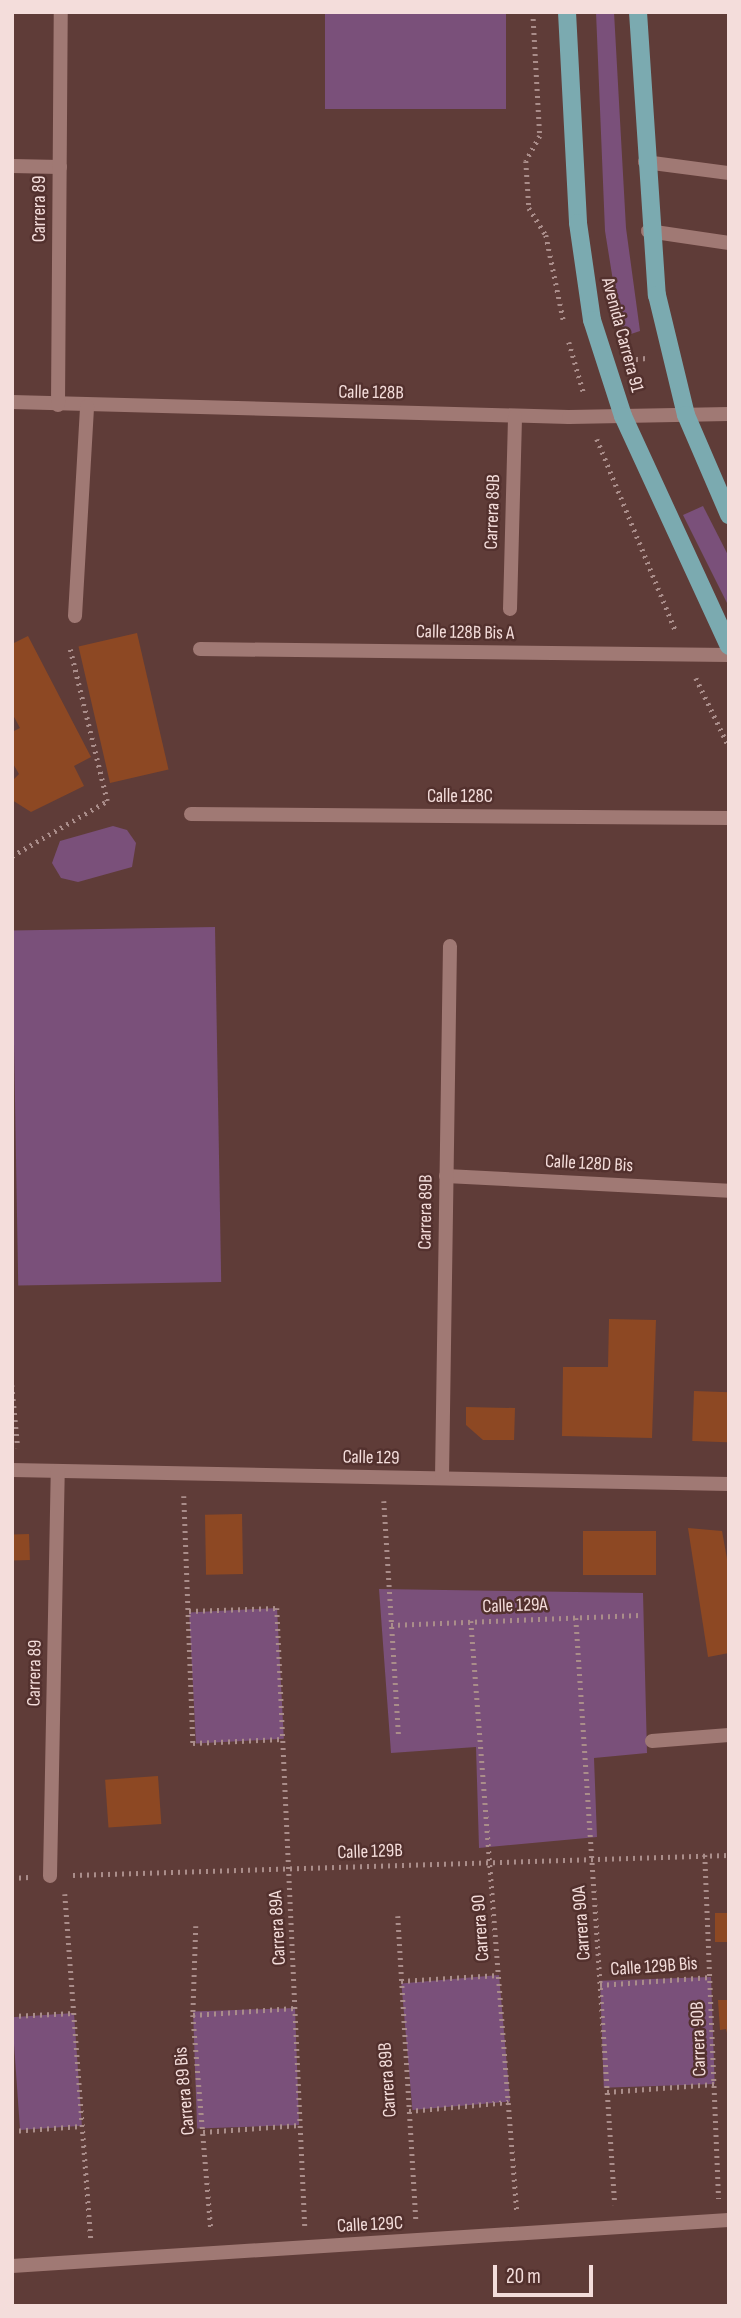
<!DOCTYPE html>
<html>
<head>
<meta charset="utf-8">
<style>
	body { margin:0 }
	#map { position:relative; width:741px; height:2318px; overflow:hidden; background:#5f3c38; font-family:"Sofia Sans Condensed",sans-serif }
	div>[style] { position:absolute }
	.green>* { inset:0; background:#7a507a; transform-origin:0 0 }
	.building>* { inset:0; background:#8d4823; transform-origin:0 0 }
	.path>* { height:4.5px; margin-top:-2.25px; transform-origin:0; background:repeating-linear-gradient(90deg,#aa8d8a 0 2px,transparent 0 7px) }
	.service>* { height:14px; margin:-7px; padding:0 7px; transform-origin:7px; border-radius:7px; background:#a07974 }
	.minor>* { height:14px; margin:-7px; padding:0 7px; transform-origin:7px; border-radius:7px; background:#a07974 }
	.primary>* { height:18px; margin:-9px; padding:0 9px; transform-origin:9px; border-radius:9px; background:#7baab0 }
	span { translate:-50% -50%; white-space:nowrap; text-align:center; line-height:1.15; -webkit-text-stroke:5px #53312e; paint-order:stroke }
	.street-label { font-size:19px; color:#f4dddb }
	.frame { position:absolute; inset:0; border:14px solid #f4dddb; pointer-events:none }
	.scale { position:absolute; left:493px; top:2265px; width:100px; height:32px; box-sizing:border-box; border:4px solid #f4dddb; border-top:0; padding-left:9px; font-size:21px; line-height:24px; white-space:nowrap; color:#f4dddb; -webkit-text-stroke:5px #53312e; paint-order:stroke }
</style>
</head>
<body>
<div id="map">
	<div class="green">
		<div style="left:325px;top:12px;width:181px;height:97px"></div>
		<div style="clip-path:polygon(596px 12px,614px 12px,626px 228px,640px 331px,622px 337px,605px 231px)"></div>
		<div style="clip-path:polygon(703px 506px,729px 557px,729px 607px,683px 515px)"></div>
		<div style="clip-path:polygon(113px 826px,127px 830px,136px 843px,132px 867px,78px 882px,61px 878px,52px 863px,60px 841px)"></div>
		<div style="left:215px;top:927px;width:355px;height:203px;rotate:89deg"></div>
		<div style="clip-path:polygon(379px 1589px,643px 1593px,647px 1753px,594px 1758px,597px 1837px,479px 1848px,476px 1747px,391px 1753px)"></div>
		<div style="left:277px;top:1608px;width:131px;height:88px;rotate:87deg"></div>
		<div style="left:499px;top:1975px;width:127px;height:98px;rotate:85deg"></div>
		<div style="left:711px;top:1977px;width:107px;height:111px;rotate:88deg"></div>
		<div style="left:295px;top:2008px;width:117px;height:102px;rotate:88deg"></div>
		<div style="left:74px;top:2013px;width:113px;height:62px;rotate:86deg"></div>
	</div>
	<div class="building">
		<div style="left:137px;top:633px;width:140px;height:60px;rotate:77deg"></div>
		<div style="clip-path:polygon(28px 636px,91px 757px,74px 766px,84px 786px,31px 812px,12px 800px,12px 781px,19px 774px,12px 762px,12px 732px,20px 728px,12px 713px,12px 644px)"></div>
		<div style="clip-path:polygon(609px 1319px,656px 1320px,652px 1438px,562px 1436px,563px 1367px,608px 1367px)"></div>
		<div style="left:694px;top:1391px;width:35px;height:50px;rotate:2deg"></div>
		<div style="clip-path:polygon(466px 1407px,515px 1408px,514px 1440px,483px 1440px,466px 1425px)"></div>
		<div style="left:242px;top:1514px;width:60px;height:37px;rotate:89deg"></div>
		<div style="clip-path:polygon(688px 1528px,722px 1531px,729px 1570px,729px 1653px,708px 1657px)"></div>
		<div style="left:583px;top:1531px;width:73px;height:44px"></div>
		<div style="left:29px;top:1534px;width:26px;height:17px;rotate:88deg"></div>
		<div style="left:158px;top:1776px;width:48px;height:53px;rotate:86deg"></div>
		<div style="left:729px;top:1913px;width:29px;height:14px;rotate:90deg"></div>
		<div style="clip-path:polygon(718px 2000px,729px 2000px,729px 2041px,726px 2029px,720px 2030px)"></div>
	</div>
	<div class="path">
		<div style="left:533px;top:12px;width:124px;rotate:86.8deg"></div>
		<div style="left:540px;top:136px;width:29px;rotate:119deg"></div>
		<div style="left:526px;top:161px;width:47px;rotate:86.3deg"></div>
		<div style="left:529px;top:208px;width:32px;rotate:58deg"></div>
		<div style="left:546px;top:235px;width:90px;rotate:78.4deg"></div>
		<div style="left:569px;top:342px;width:54px;rotate:73.9deg"></div>
		<div style="left:629px;top:360px;width:17px;rotate:-7deg"></div>
		<div style="left:597px;top:439px;width:209px;rotate:67.7deg"></div>
		<div style="left:696px;top:678px;width:76px;rotate:64.4deg"></div>
		<div style="left:12px;top:856px;width:110px;rotate:-30.1deg"></div>
		<div style="left:107px;top:801px;width:156px;rotate:-103.7deg"></div>
		<div style="left:12px;top:1385px;width:63px;rotate:84.6deg"></div>
		<div style="left:184px;top:1496px;width:247px;rotate:87.9deg"></div>
		<div style="left:193px;top:1743px;width:90px;rotate:-2.5deg"></div>
		<div style="left:384px;top:1501px;width:236px;rotate:86.4deg"></div>
		<div style="left:189px;top:1611px;width:88px;rotate:-2deg"></div>
		<div style="left:277px;top:1608px;width:619px;rotate:87.41deg"></div>
		<div style="left:576px;top:1618px;width:588px;rotate:86.2deg"></div>
		<div style="left:471px;top:1621px;width:593px;rotate:85.55deg"></div>
		<div style="left:391px;top:1625px;width:249px;rotate:-2.3deg"></div>
		<div style="left:705px;top:1855px;width:344px;rotate:87.7deg"></div>
		<div style="left:73px;top:1875px;width:656px;rotate:-1.75deg"></div>
		<div style="left:12px;top:1878px;width:17px;rotate:-3deg"></div>
		<div style="left:65px;top:1894px;width:345px;rotate:85.7deg"></div>
		<div style="left:398px;top:1916px;width:304px;rotate:86.6deg"></div>
		<div style="left:196px;top:1926px;width:89px;rotate:91.9deg"></div>
		<div style="left:193px;top:2015px;width:215px;rotate:85.2deg"></div>
		<div style="left:401px;top:1981px;width:98px;rotate:-3.5deg"></div>
		<div style="left:600px;top:1985px;width:111px;rotate:-4.1deg"></div>
		<div style="left:193px;top:2015px;width:102px;rotate:-3.9deg"></div>
		<div style="left:12px;top:2016px;width:62px;rotate:-2.8deg"></div>
		<div style="left:607px;top:2092px;width:108px;rotate:-4.2deg"></div>
		<div style="left:409px;top:2111px;width:100px;rotate:-5.1deg"></div>
		<div style="left:12px;top:2131px;width:70px;rotate:-4.1deg"></div>
		<div style="left:203px;top:2132px;width:97px;rotate:-4.1deg"></div>
	</div>
	<div class="service">
		<div style="left:645px;top:162px;width:85px;rotate:7.5deg"></div>
		<div style="left:652px;top:1741px;width:77px;rotate:-4.5deg"></div>
	</div>
	<div class="minor">
		<div style="left:12px;top:166px;width:48px;rotate:1.2deg"></div>
		<div style="left:648px;top:231px;width:82px;rotate:8.4deg"></div>
		<div style="left:12px;top:402px;width:557px;rotate:1.54deg"></div>
		<div style="left:569px;top:417px;width:160px;rotate:-1.1deg"></div>
		<div style="left:58px;top:405px;width:393px;rotate:-89.6deg"></div>
		<div style="left:510px;top:609px;width:193px;rotate:-88.5deg"></div>
		<div style="left:75px;top:616px;width:210px;rotate:-86.7deg"></div>
		<div style="left:200px;top:649px;width:529px;rotate:0.65deg"></div>
		<div style="left:191px;top:814px;width:538px;rotate:0.43deg"></div>
		<div style="left:446px;top:1176px;width:283px;rotate:3deg"></div>
		<div style="left:12px;top:1470px;width:717px;rotate:1.12deg"></div>
		<div style="left:442px;top:1478px;width:532px;rotate:-89.14deg"></div>
		<div style="left:50px;top:1876px;width:405px;rotate:-88.9deg"></div>
		<div style="left:12px;top:2266px;width:718px;rotate:-3.67deg"></div>
	</div>
	<div class="primary">
		<div style="left:567px;top:12px;width:211px;rotate:87deg"></div>
		<div style="left:578px;top:223px;width:98px;rotate:81.8deg"></div>
		<div style="left:592px;top:320px;width:101px;rotate:72.1deg"></div>
		<div style="left:623px;top:416px;width:253px;rotate:65.3deg"></div>
		<div style="left:638px;top:12px;width:284px;rotate:86.2deg"></div>
		<div style="left:657px;top:295px;width:123px;rotate:76.4deg"></div>
		<div style="left:686px;top:415px;width:109px;rotate:66.7deg"></div>
	</div>
	<div class="street-label">
		<span style="left:40px;top:209px;rotate:-90deg">Carrera 89</span>
		<span style="left:622px;top:335px;rotate:75deg">Avenida Carrera 91</span>
		<span style="left:371px;top:393px;rotate:1deg">Calle 128B</span>
		<span style="left:493px;top:512px;rotate:-88deg">Carrera 89B</span>
		<span style="left:465px;top:633px;rotate:1deg">Calle 128B Bis A</span>
		<span style="left:460px;top:797px">Calle 128C</span>
		<span style="left:589px;top:1164px;rotate:3deg">Calle 128D Bis</span>
		<span style="left:426px;top:1212px;rotate:-89deg">Carrera 89B</span>
		<span style="left:371px;top:1458px;rotate:1deg">Calle 129</span>
		<span style="left:515px;top:1606px;rotate:-2deg">Calle 129A</span>
		<span style="left:35px;top:1673px;rotate:-89deg">Carrera 89</span>
		<span style="left:370px;top:1852px;rotate:-2deg">Calle 129B</span>
		<span style="left:582px;top:1923px;rotate:-94deg">Carrera 90A</span>
		<span style="left:278px;top:1928px;rotate:-93deg">Carrera 89A</span>
		<span style="left:481px;top:1928px;rotate:-94deg">Carrera 90</span>
		<span style="left:654px;top:1967px;rotate:-4deg">Calle 129B Bis</span>
		<span style="left:699px;top:2039px;rotate:-92deg">Carrera 90B</span>
		<span style="left:388px;top:2080px;rotate:-94deg">Carrera 89B</span>
		<span style="left:185px;top:2091px;rotate:-95deg">Carrera 89 Bis</span>
		<span style="left:370px;top:2225px;rotate:-3deg">Calle 129C</span>
	</div>
	<div class="frame"></div>
	<div class="scale">20 m</div>
</div>
</body>
</html>
